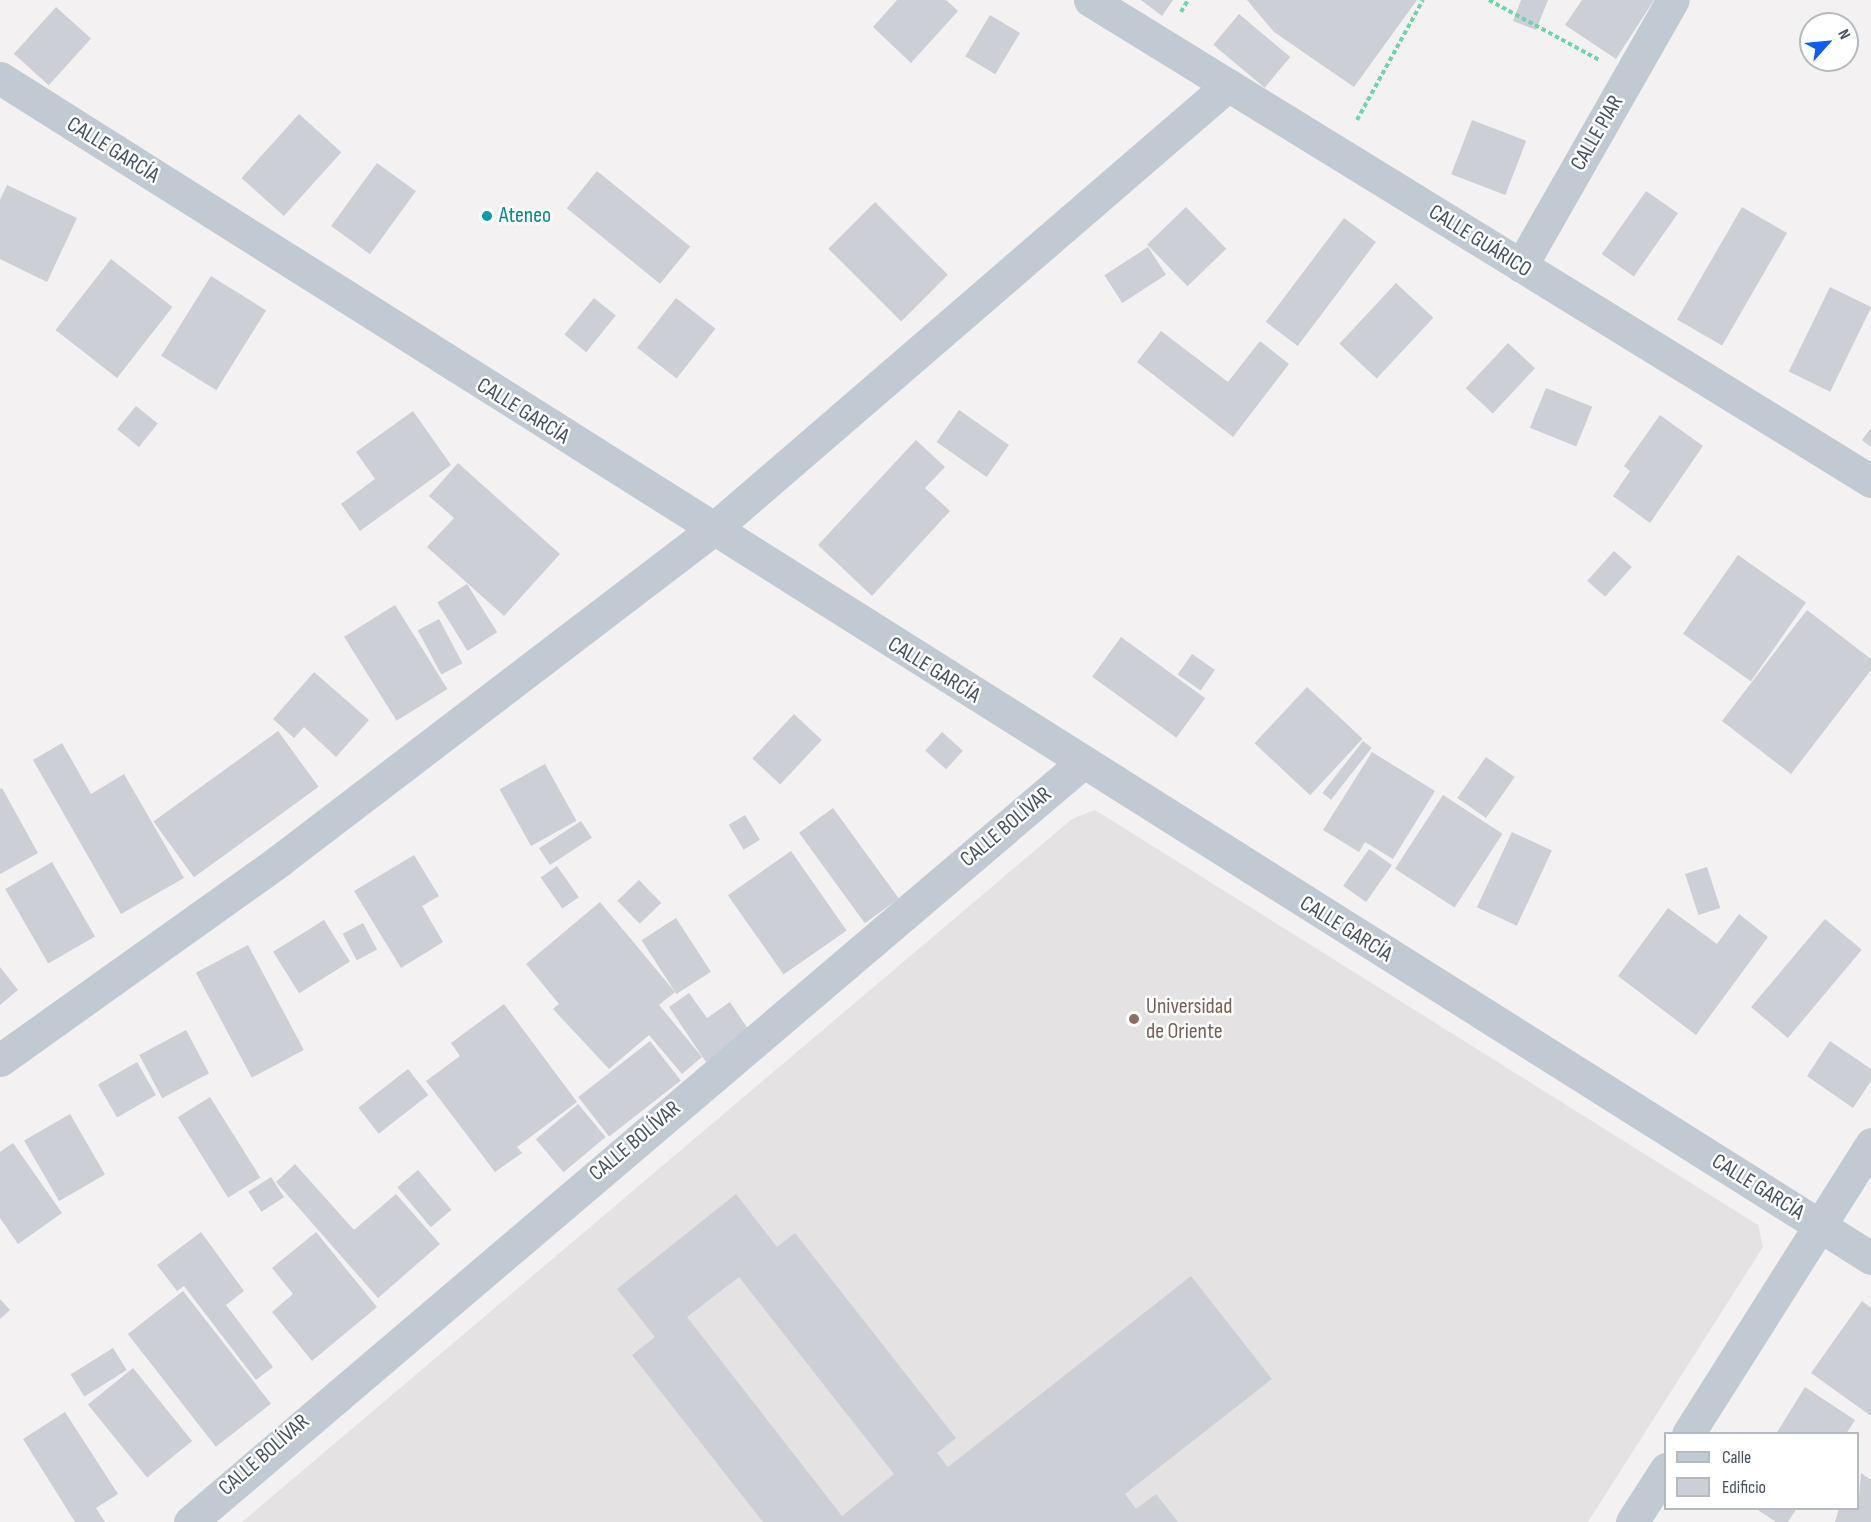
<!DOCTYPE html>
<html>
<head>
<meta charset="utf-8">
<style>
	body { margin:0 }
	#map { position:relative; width:1871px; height:1522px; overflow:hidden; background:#f3f1f1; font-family:"Sofia Sans Condensed",sans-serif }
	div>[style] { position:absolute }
	.education>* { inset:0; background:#e4e2e3 }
	.building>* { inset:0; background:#cccfd6; transform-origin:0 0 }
	.path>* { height:4px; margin-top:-2px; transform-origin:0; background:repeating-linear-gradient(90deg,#73d2ac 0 4.5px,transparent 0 7.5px) }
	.minor>* { height:33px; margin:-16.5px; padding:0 16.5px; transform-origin:16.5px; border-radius:16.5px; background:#c1cad3 }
	.dots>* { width:16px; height:16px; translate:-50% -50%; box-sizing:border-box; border:3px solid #fff; border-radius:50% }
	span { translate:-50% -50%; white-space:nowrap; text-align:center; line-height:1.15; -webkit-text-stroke:5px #fff; paint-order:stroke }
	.street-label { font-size:22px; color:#475260 }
	.culture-label { font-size:22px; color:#0d838f }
	.left { translate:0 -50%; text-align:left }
	.education-label { font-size:22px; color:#785e54 }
	.legend { position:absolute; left:1664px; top:1432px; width:195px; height:78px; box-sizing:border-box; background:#fff; border:2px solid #b5babf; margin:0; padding:8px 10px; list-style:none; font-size:18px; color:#475260 }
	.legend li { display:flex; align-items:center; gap:12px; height:30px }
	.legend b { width:30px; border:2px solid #b5babf }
	.north { position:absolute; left:1799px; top:12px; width:60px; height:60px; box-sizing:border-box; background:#fff; border:2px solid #b5babf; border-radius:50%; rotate:63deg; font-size:16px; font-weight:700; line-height:24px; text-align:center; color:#475260 }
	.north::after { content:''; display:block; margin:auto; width:21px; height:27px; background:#0f5eef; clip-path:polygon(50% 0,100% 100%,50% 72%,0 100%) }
</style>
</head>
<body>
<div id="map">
	<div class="education">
		<div style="clip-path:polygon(1095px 810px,1758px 1225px,1763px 1247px,1588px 1522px,242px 1522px,1072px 819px)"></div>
	</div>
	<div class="building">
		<div style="clip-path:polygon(897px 0,946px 0,958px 11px,911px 63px,873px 27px)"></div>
		<div style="clip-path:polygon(1141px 0,1173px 0,1162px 16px)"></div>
		<div style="clip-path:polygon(1247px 0,1417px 0,1354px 87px,1274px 32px)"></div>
		<div style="clip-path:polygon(1521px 0,1548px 0,1536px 30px,1513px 21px)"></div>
		<div style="clip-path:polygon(1582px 0,1654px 0,1616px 59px,1565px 25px)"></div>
		<div style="left:56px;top:7px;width:47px;height:63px;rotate:42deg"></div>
		<div style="left:1239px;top:14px;width:67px;height:40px;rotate:40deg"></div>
		<div style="left:990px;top:15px;width:35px;height:48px;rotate:31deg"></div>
		<div style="left:299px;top:114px;width:57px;height:86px;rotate:42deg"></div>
		<div style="left:1472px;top:120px;width:58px;height:58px;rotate:21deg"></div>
		<div style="left:377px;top:163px;width:48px;height:78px;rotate:36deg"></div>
		<div style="left:597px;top:171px;width:120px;height:48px;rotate:39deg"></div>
		<div style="clip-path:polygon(7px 185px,77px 218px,47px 282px,0 259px,0 200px)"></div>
		<div style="left:1646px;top:191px;width:39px;height:77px;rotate:35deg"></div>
		<div style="left:875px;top:202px;width:103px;height:66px;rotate:45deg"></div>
		<div style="left:1186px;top:207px;width:58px;height:54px;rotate:46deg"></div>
		<div style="left:1742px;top:207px;width:52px;height:130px;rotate:30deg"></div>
		<div style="left:1344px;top:218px;width:40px;height:130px;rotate:37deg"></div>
		<div style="left:1148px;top:247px;width:33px;height:52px;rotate:57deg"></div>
		<div style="left:111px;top:259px;width:78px;height:90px;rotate:38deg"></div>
		<div style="left:211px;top:276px;width:65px;height:94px;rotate:32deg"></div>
		<div style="left:1396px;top:283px;width:51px;height:83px;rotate:43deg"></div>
		<div style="left:1830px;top:287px;width:46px;height:94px;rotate:26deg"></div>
		<div style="left:594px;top:298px;width:28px;height:47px;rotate:39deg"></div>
		<div style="left:676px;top:298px;width:50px;height:63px;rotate:38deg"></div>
		<div style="clip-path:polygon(1161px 331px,1228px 382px,1260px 341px,1289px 364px,1233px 437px,1137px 362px)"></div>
		<div style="left:1508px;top:343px;width:37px;height:62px;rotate:43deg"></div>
		<div style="left:1546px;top:388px;width:50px;height:43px;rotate:22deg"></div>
		<div style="left:136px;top:406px;width:28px;height:30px;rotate:39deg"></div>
		<div style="left:959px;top:410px;width:61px;height:39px;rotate:35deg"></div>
		<div style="clip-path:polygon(413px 411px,451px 465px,360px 531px,341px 504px,375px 479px,356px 452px)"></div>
		<div style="clip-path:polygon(1660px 415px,1703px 446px,1650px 523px,1613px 496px,1630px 471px,1624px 466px)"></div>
		<div style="clip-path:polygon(1871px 428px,1871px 447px,1862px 440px)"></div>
		<div style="clip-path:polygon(916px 440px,945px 467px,925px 488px,950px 511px,872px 596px,818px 545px)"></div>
		<div style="clip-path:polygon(458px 463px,560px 554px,504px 616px,427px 547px,454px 518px,429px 496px)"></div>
		<div style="left:1614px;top:551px;width:24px;height:40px;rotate:42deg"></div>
		<div style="left:1738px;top:555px;width:83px;height:96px;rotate:35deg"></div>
		<div style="left:467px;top:584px;width:57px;height:35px;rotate:58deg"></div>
		<div style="left:395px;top:605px;width:99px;height:60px;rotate:58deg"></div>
		<div style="clip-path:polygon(1807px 610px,1871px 659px,1871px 670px,1791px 774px,1722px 721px)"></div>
		<div style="left:439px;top:619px;width:50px;height:24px;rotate:62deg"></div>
		<div style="left:1121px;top:637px;width:104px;height:49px;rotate:36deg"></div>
		<div style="left:1192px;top:654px;width:28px;height:25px;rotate:35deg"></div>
		<div style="clip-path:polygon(314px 672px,369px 720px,336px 757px,304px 727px,294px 738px,273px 719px)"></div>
		<div style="left:1307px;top:687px;width:76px;height:77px;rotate:43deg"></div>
		<div style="left:794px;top:714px;width:38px;height:61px;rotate:43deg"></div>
		<div style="left:278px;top:731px;width:69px;height:154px;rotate:54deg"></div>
		<div style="left:942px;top:732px;width:28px;height:25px;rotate:42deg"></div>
		<div style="left:1363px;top:741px;width:11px;height:66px;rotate:38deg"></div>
		<div style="clip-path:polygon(62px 743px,91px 794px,124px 774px,184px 878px,121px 914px,33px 760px)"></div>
		<div style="clip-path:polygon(1372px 752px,1435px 791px,1393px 859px,1365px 842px,1359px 852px,1323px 830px)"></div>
		<div style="left:1486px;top:757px;width:35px;height:50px;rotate:35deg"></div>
		<div style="left:545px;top:764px;width:65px;height:52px;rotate:61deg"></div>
		<div style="clip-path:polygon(2px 788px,38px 853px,0 874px,0 789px)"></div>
		<div style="left:1443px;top:795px;width:71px;height:88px;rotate:33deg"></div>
		<div style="left:833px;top:808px;width:112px;height:42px;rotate:54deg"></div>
		<div style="left:745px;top:815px;width:29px;height:19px;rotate:59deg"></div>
		<div style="left:581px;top:821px;width:20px;height:50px;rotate:57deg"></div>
		<div style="left:1512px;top:832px;width:44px;height:83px;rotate:25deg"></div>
		<div style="left:1369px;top:849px;width:28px;height:45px;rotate:35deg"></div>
		<div style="left:791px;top:851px;width:97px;height:77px;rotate:55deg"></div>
		<div style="clip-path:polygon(414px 855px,439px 896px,422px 906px,443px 942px,401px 968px,354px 891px)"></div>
		<div style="left:52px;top:862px;width:86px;height:54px;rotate:60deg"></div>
		<div style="left:557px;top:866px;width:38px;height:20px;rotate:55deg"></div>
		<div style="left:1707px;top:867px;width:43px;height:23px;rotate:72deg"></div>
		<div style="left:639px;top:880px;width:32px;height:30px;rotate:46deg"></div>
		<div style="clip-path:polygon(600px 902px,675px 992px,659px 1005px,702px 1057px,682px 1074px,649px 1035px,609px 1069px,553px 1009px,559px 1004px,526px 964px)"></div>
		<div style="clip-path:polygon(1668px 908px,1717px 944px,1739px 914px,1768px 937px,1696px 1035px,1618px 976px)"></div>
		<div style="left:676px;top:918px;width:64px;height:41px;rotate:57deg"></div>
		<div style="left:1825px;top:919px;width:48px;height:115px;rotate:40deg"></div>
		<div style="left:324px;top:920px;width:49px;height:60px;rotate:58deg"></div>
		<div style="left:363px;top:923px;width:30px;height:23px;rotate:62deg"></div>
		<div style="left:248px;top:945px;width:119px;height:59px;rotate:62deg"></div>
		<div style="clip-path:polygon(0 967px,18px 990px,0 1005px)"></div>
		<div style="clip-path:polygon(689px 993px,707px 1018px,730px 1002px,750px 1032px,706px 1062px,669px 1007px)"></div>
		<div style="clip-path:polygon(504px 1004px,577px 1102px,517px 1147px,522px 1153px,495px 1172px,426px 1081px,460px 1056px,451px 1043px)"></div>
		<div style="left:186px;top:1030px;width:49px;height:53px;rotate:62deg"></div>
		<div style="left:650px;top:1041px;width:50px;height:91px;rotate:52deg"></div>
		<div style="clip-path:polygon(1830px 1041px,1871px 1069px,1871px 1081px,1853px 1108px,1807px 1076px)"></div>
		<div style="left:137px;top:1062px;width:38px;height:45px;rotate:60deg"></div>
		<div style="left:408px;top:1069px;width:33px;height:63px;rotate:52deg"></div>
		<div style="left:210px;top:1097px;width:95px;height:38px;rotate:58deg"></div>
		<div style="left:578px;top:1104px;width:43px;height:55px;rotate:50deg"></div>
		<div style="left:70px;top:1114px;width:70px;height:53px;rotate:60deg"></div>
		<div style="clip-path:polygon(13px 1143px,62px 1213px,18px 1244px,0 1218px,0 1152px)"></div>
		<div style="clip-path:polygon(295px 1164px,354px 1230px,396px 1194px,440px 1244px,378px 1298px,276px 1182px)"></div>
		<div style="left:418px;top:1170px;width:52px;height:27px;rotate:50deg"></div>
		<div style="left:271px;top:1177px;width:24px;height:27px;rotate:57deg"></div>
		<div style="clip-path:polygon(evenodd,736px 1194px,777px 1247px,795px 1233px,956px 1438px,937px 1453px,948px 1467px,1191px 1276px,1272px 1379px,1125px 1494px,1136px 1509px,1156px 1494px,1178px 1522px,763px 1522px,632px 1355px,655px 1337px,617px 1289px,736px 1194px,739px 1277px,894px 1474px,842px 1516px,687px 1317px,739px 1277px)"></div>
		<div style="clip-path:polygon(201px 1232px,244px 1291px,226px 1305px,273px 1367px,256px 1380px,184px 1286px,177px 1291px,157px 1265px)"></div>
		<div style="clip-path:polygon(316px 1232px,377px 1307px,312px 1361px,272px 1312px,293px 1294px,272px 1268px)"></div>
		<div style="left:183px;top:1291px;width:143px;height:70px;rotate:52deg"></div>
		<div style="clip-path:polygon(0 1299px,10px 1310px,0 1319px)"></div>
		<div style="clip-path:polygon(1862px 1301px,1871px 1308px,1871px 1416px,1811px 1373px)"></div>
		<div style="left:113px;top:1348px;width:26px;height:50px;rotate:58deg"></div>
		<div style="left:133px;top:1368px;width:94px;height:58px;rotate:51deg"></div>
		<div style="clip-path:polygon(1805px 1387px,1855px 1420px,1846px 1434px,1776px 1434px)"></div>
		<div style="clip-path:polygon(65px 1412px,118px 1494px,96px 1508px,105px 1522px,75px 1522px,23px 1439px)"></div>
		<div style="clip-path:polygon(1861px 1473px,1871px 1480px,1871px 1522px,1835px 1522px,1839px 1508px,1858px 1508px)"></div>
		<div style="clip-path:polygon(1755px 1508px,1797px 1508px,1788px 1522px,1776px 1522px)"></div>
	</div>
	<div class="path">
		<div style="left:1489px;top:0;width:125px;rotate:28.6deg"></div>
		<div style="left:1181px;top:12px;width:14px;rotate:-60deg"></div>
		<div style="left:1357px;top:120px;width:137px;rotate:-61.2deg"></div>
	</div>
	<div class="minor">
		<div style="left:1090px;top:0;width:917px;rotate:31.63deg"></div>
		<div style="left:0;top:78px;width:2212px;rotate:32.24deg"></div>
		<div style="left:1521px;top:266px;width:306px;rotate:-60.3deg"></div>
		<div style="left:0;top:1060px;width:344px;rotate:-35.5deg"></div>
		<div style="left:280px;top:860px;width:542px;rotate:-37.36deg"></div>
		<div style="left:711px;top:531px;width:683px;rotate:-40.78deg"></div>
		<div style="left:1688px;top:1434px;width:343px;rotate:-57.7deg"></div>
		<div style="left:190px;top:1522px;width:1171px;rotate:-40.39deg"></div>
		<div style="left:1632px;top:1522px;width:63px;rotate:-57.3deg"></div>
	</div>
	<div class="dots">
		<div style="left:487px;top:216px;background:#0f9aa8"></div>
		<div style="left:1134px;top:1019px;background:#8d6e63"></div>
	</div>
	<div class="street-label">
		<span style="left:1597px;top:133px;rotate:-60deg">CALLE PIAR</span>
		<span style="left:113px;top:150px;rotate:32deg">CALLE GARCÍA</span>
		<span style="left:1480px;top:241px;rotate:32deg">CALLE GUÁRICO</span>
		<span style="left:523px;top:411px;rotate:32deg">CALLE GARCÍA</span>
		<span style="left:934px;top:670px;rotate:32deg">CALLE GARCÍA</span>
		<span style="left:1006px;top:827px;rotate:-40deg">CALLE BOLÍVAR</span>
		<span style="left:1346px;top:929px;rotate:32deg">CALLE GARCÍA</span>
		<span style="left:635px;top:1141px;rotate:-40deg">CALLE BOLÍVAR</span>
		<span style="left:1758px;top:1187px;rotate:32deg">CALLE GARCÍA</span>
		<span style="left:264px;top:1455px;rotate:-41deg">CALLE BOLÍVAR</span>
	</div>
	<div class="culture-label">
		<span class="left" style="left:499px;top:216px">Ateneo</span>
	</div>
	<div class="education-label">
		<span class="left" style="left:1146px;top:1019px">Universidad<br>de Oriente</span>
	</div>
	<ul class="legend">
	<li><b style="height:8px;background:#c1cad3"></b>Calle</li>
	<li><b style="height:16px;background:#cccfd6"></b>Edificio</li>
	</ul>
	<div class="north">N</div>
</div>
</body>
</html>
